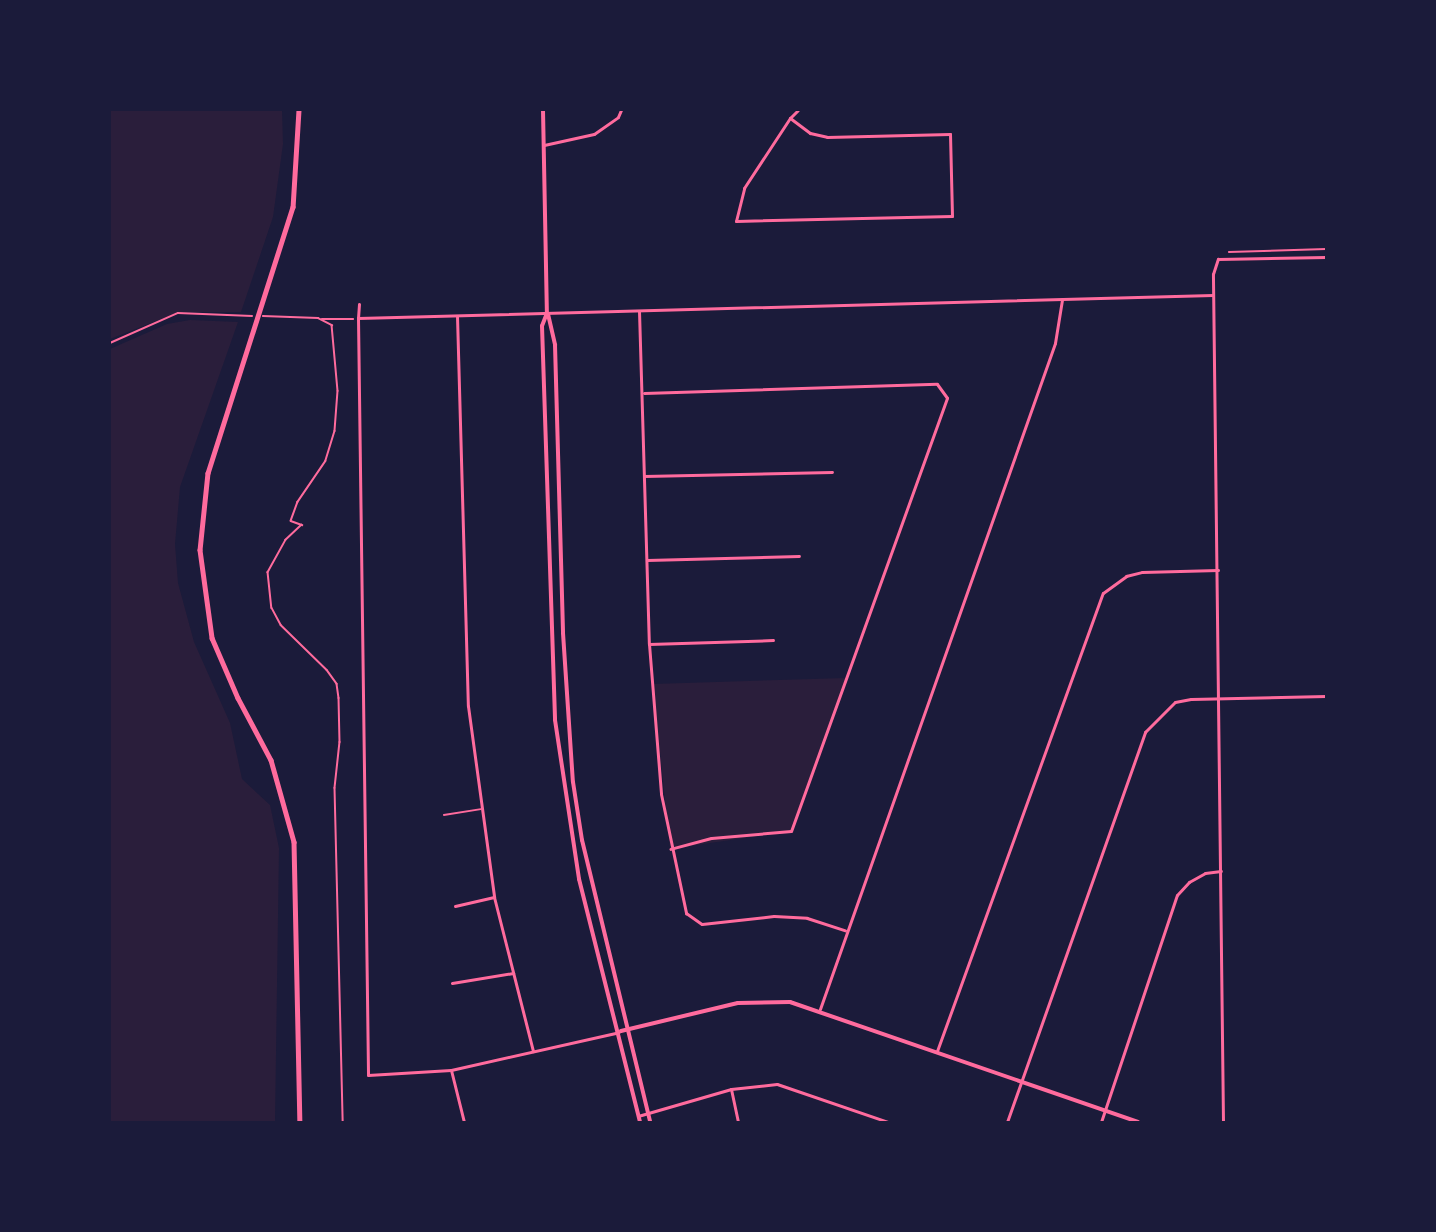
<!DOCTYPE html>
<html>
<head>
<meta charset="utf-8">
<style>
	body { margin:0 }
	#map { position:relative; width:1436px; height:1232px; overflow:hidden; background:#1b1b3a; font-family:Montserrat,sans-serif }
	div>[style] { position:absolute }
	.green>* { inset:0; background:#2a1e3b }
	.path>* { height:1.5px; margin:-0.75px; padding:0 0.75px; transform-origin:0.75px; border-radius:0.75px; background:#ff6b9d }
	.service>* { height:1.5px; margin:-0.75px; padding:0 0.75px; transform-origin:0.75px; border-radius:0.75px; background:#ff6b9d }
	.minor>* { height:3px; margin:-1.5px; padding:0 1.5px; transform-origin:1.5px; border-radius:1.5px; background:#ff6b9d }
	.tertiary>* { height:4px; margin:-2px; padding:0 2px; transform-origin:2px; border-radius:2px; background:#ff6b9d }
	.secondary>* { height:4.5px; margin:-2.25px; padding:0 2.25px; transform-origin:2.25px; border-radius:2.25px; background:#ff6b9d }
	span { translate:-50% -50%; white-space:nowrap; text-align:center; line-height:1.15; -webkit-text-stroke:6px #1b1b3a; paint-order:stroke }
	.frame { position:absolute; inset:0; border:111px solid #1b1b3a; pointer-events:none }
</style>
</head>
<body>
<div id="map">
	<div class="green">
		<div style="clip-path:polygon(110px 110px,282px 110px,283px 144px,273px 217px,241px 312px,179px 312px,110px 339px)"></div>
		<div style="clip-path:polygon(190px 320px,238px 322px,180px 487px,175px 544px,178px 583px,194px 642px,230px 723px,242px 779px,270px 805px,279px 848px,275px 1122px,110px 1122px,110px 349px,167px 324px)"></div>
		<div style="clip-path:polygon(846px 678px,791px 831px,670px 849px,653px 684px)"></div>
	</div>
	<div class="path">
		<div style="left:1229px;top:252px;width:97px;rotate:-1.8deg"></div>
		<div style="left:263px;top:316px;width:55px;rotate:2.1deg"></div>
		<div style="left:318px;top:318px;width:16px;rotate:27deg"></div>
		<div style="left:332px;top:325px;width:66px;rotate:84.8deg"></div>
		<div style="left:338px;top:391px;width:40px;rotate:94.3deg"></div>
		<div style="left:335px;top:431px;width:31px;rotate:107deg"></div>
		<div style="left:326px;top:461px;width:50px;rotate:124.3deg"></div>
		<div style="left:298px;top:502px;width:20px;rotate:110deg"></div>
		<div style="left:291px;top:521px;width:12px;rotate:20deg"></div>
		<div style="left:322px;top:319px;width:31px"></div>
		<div style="left:110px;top:343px;width:74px;rotate:-23.8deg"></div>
		<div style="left:178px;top:313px;width:74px;rotate:2.3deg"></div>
		<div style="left:302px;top:525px;width:22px;rotate:137deg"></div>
		<div style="left:286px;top:540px;width:37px;rotate:119deg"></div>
		<div style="left:268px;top:572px;width:36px;rotate:84deg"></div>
		<div style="left:272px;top:608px;width:19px;rotate:62deg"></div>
		<div style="left:281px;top:625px;width:64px;rotate:44.4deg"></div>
		<div style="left:327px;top:670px;width:17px;rotate:54deg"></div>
		<div style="left:337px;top:684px;width:14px;rotate:82deg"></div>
		<div style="left:339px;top:698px;width:44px;rotate:88.7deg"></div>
		<div style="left:340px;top:742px;width:46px;rotate:96.2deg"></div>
		<div style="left:335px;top:788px;width:334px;rotate:88.6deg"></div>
	</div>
	<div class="service">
		<div style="left:444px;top:815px;width:37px;rotate:-9deg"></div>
	</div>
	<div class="minor">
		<div style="left:790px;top:118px;width:25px;rotate:37deg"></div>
		<div style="left:810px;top:133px;width:17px;rotate:13deg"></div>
		<div style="left:827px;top:137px;width:123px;rotate:-1.4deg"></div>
		<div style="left:950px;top:134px;width:82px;rotate:88.6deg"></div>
		<div style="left:952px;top:216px;width:216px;rotate:178.7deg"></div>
		<div style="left:736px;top:221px;width:34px;rotate:-76deg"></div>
		<div style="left:744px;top:188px;width:84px;rotate:-56.7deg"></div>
		<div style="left:790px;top:118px;width:11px;rotate:-45deg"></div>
		<div style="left:544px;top:145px;width:51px;rotate:-12.4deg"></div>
		<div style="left:594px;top:134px;width:29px;rotate:-35deg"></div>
		<div style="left:618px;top:117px;width:8px;rotate:-67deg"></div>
		<div style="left:359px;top:304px;width:14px;rotate:94deg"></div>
		<div style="left:358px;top:318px;width:855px;rotate:-1.54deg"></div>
		<div style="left:639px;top:311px;width:333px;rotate:88.3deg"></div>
		<div style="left:649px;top:644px;width:150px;rotate:85.4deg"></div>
		<div style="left:661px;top:794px;width:122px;rotate:78.1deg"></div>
		<div style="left:686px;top:913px;width:19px;rotate:35deg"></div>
		<div style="left:702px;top:924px;width:72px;rotate:-6.3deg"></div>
		<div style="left:774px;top:916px;width:33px;rotate:3deg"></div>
		<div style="left:807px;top:918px;width:40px;rotate:18deg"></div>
		<div style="left:457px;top:316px;width:390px;rotate:88.4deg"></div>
		<div style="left:468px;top:706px;width:193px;rotate:82.2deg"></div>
		<div style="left:494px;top:897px;width:159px;rotate:75.8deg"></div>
		<div style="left:358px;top:318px;width:757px;rotate:89.24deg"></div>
		<div style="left:368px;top:1075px;width:83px;rotate:-3.4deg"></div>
		<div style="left:451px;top:1070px;width:172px;rotate:-12.7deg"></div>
		<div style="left:644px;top:393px;width:293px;rotate:-1.8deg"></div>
		<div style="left:937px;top:384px;width:17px;rotate:54deg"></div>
		<div style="left:947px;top:398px;width:460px;rotate:109.8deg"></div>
		<div style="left:791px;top:831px;width:80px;rotate:175deg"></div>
		<div style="left:711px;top:838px;width:42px;rotate:165deg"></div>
		<div style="left:644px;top:476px;width:188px;rotate:-1.2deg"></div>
		<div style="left:647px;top:560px;width:152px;rotate:-1.5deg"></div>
		<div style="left:649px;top:644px;width:124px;rotate:-1.8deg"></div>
		<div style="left:455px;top:906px;width:40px;rotate:-13deg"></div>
		<div style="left:452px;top:983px;width:62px;rotate:-9.3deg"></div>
		<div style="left:820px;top:1009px;width:706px;rotate:-70.56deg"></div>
		<div style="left:1055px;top:343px;width:44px;rotate:-80.8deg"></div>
		<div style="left:937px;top:1051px;width:487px;rotate:-70.1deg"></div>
		<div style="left:1103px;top:593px;width:29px;rotate:-36deg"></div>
		<div style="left:1126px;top:576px;width:16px;rotate:-14deg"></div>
		<div style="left:1142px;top:572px;width:76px;rotate:-1.5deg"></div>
		<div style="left:451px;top:1070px;width:54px;rotate:76deg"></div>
		<div style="left:731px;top:1089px;width:34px;rotate:78deg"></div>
		<div style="left:638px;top:1116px;width:97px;rotate:-16.2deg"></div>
		<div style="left:731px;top:1089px;width:46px;rotate:-6.2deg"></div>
		<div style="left:777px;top:1084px;width:117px;rotate:18.9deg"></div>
		<div style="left:1007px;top:1122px;width:414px;rotate:-70.5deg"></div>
		<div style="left:1145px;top:732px;width:42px;rotate:-45deg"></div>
		<div style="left:1175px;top:702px;width:16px;rotate:-11deg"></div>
		<div style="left:1191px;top:699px;width:135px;rotate:-1.3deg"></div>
		<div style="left:1101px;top:1122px;width:239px;rotate:-71.5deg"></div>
		<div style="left:1177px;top:895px;width:18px;rotate:-47deg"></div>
		<div style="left:1189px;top:882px;width:18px;rotate:-29deg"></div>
		<div style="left:1205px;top:873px;width:16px;rotate:-7deg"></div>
		<div style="left:1223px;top:1122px;width:848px;rotate:-90.68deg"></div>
		<div style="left:1213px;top:274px;width:16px;rotate:-72deg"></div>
		<div style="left:1218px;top:259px;width:108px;rotate:-1.1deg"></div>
	</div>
	<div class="tertiary">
		<div style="left:543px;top:110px;width:203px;rotate:88.9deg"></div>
		<div style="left:547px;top:313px;width:14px;rotate:111deg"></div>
		<div style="left:542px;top:326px;width:394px;rotate:88.1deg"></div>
		<div style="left:555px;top:720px;width:161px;rotate:81.4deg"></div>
		<div style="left:579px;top:879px;width:251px;rotate:75.9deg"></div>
		<div style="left:548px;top:314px;width:32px;rotate:77deg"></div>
		<div style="left:555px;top:345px;width:288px;rotate:88.4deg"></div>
		<div style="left:563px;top:633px;width:149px;rotate:86.2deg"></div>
		<div style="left:573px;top:782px;width:59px;rotate:81.2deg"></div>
		<div style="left:582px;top:840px;width:290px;rotate:76.4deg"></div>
		<div style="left:621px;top:1031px;width:120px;rotate:-13.5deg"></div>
		<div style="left:738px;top:1003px;width:52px;rotate:-1.1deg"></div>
		<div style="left:790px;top:1002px;width:368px;rotate:19deg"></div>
	</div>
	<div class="secondary">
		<div style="left:299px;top:110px;width:97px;rotate:93.5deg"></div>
		<div style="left:293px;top:207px;width:279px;rotate:107.7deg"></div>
		<div style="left:208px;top:473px;width:77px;rotate:95.9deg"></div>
		<div style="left:200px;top:550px;width:89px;rotate:82.2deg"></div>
		<div style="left:212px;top:638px;width:65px;rotate:66.6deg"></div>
		<div style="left:238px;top:698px;width:70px;rotate:62deg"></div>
		<div style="left:271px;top:760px;width:85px;rotate:74.3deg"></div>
		<div style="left:294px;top:842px;width:280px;rotate:88.8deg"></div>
	</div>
	<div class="frame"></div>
</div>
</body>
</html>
